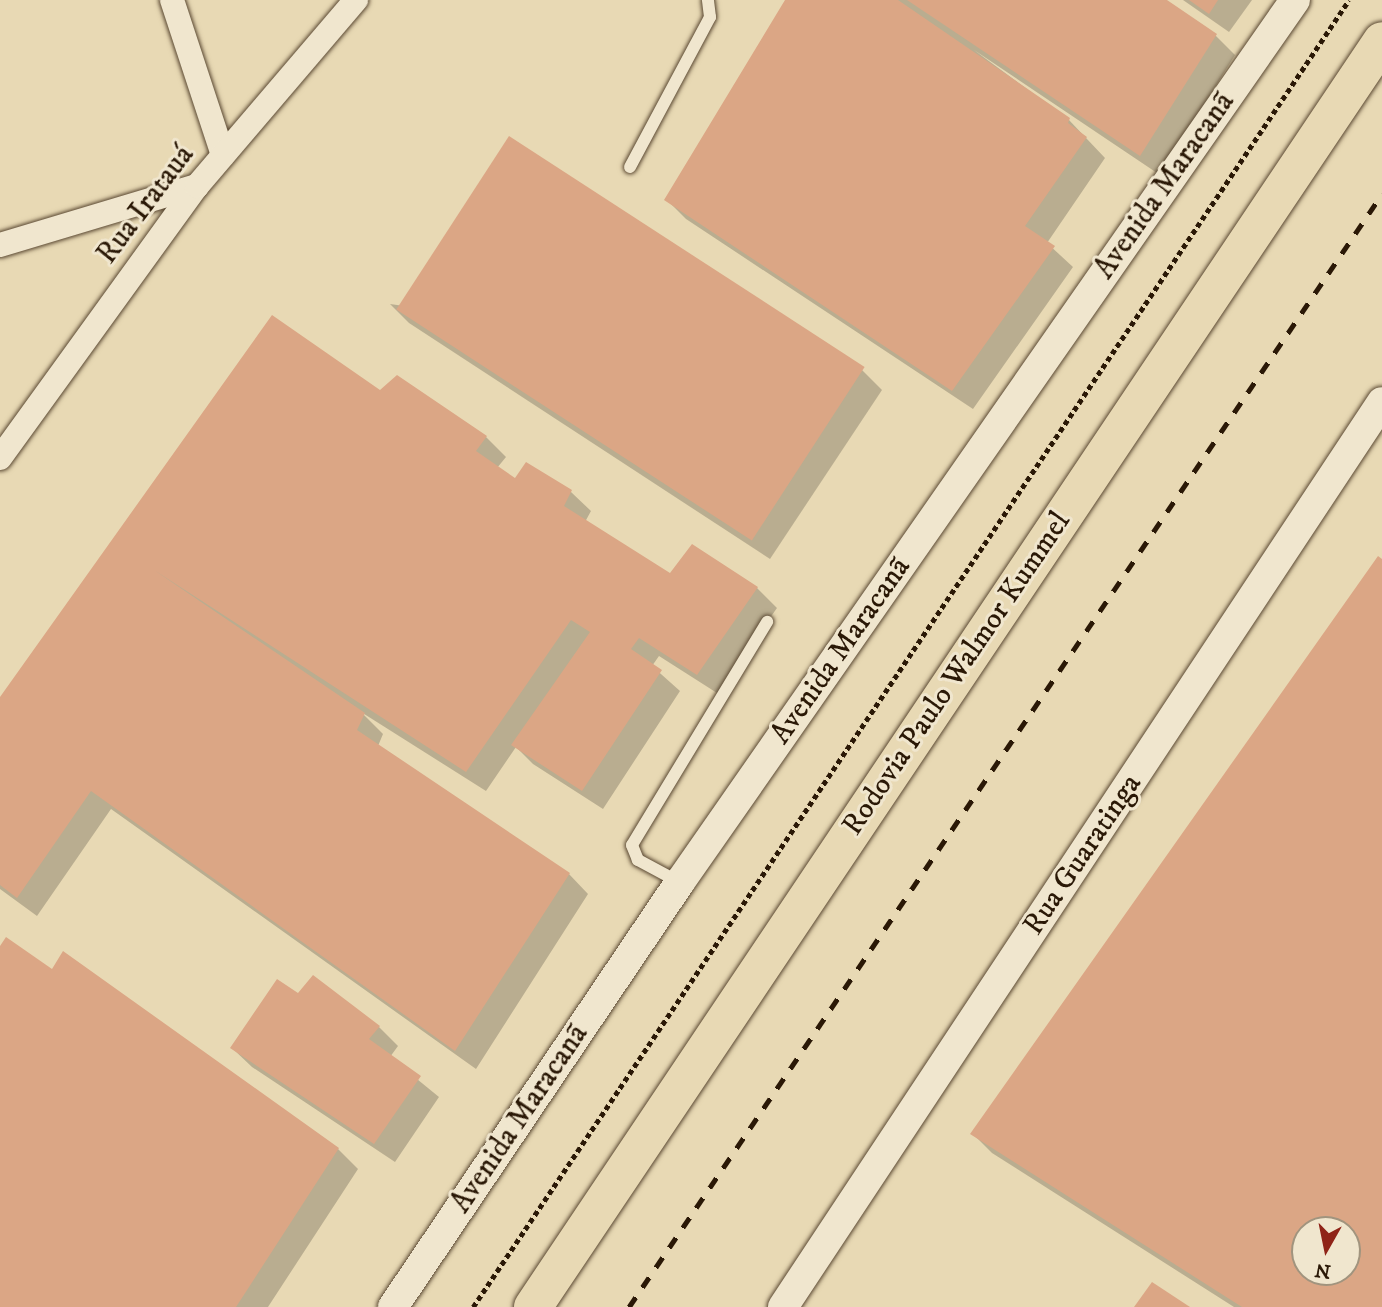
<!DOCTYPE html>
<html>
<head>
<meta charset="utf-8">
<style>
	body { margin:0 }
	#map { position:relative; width:1382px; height:1307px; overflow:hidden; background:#e8d9b4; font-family:"IM FELL DW Pica",serif }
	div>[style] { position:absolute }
	.shadow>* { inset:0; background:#0003 }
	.building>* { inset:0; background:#dba685; transform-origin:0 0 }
	.path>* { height:4.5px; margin-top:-2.25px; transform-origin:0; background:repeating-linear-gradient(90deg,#2a1806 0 5px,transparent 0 8.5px) }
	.roads { filter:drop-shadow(0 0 2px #5a4832) drop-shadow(0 0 2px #5a4832) }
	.service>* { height:12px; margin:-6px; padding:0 6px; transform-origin:6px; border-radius:6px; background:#f0e6ce }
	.minor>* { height:24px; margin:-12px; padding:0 12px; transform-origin:12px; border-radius:12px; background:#f0e6ce }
	.tertiary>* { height:30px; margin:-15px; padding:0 15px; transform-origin:15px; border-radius:15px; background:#f0e6ce }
	.trunk>* { height:38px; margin:-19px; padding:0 19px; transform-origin:19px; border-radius:19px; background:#e8d9b4 }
	.rail>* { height:5px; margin-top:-2.5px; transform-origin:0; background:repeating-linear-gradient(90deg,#2a1806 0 12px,transparent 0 24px) }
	span { translate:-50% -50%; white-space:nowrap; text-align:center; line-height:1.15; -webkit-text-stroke:6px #f0e6ce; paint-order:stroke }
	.street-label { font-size:30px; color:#2a1806 }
	.north { position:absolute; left:1291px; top:1216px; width:70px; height:70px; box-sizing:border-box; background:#f0e6ce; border:2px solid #a1947e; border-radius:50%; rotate:189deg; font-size:19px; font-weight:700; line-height:28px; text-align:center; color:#2a1806 }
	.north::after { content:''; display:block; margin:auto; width:24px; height:32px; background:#8f2418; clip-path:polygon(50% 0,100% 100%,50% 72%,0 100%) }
</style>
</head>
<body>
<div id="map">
	<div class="shadow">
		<div style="clip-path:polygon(789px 0,1164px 0,1216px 36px,1235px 55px,1160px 175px,974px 50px,1069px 120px,1105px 158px,1047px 243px,1073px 267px,973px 409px,686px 219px,666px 199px)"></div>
		<div style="clip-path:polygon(1183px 0,1252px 0,1229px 32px)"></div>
		<div style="clip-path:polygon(390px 304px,862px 370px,882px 390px,770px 559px,409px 323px)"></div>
		<div style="clip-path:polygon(273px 317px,380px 392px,486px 437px,506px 457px,497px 468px,516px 481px,571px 492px,591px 511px,585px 522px,670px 575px,757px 588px,777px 608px,717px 693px,659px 656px,652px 666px,680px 691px,603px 809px,533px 764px,516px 747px,486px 791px,361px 712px,383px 734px,378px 746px,569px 874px,588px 894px,476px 1069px,111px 809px,37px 916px,0 889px,0 699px)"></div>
		<div style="clip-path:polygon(evenodd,1382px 561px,1382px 1307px,1234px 1307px,992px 1153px,973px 1134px,1382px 561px,1305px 1230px,1347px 1230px,1347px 1272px,1305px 1272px,1305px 1230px)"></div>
		<div style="clip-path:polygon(0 949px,53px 972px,63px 953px,338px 1149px,358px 1169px,268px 1307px,0 1307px)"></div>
		<div style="clip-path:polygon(299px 995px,379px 1027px,398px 1046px,390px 1057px,439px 1097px,395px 1162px,252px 1067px,232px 1048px)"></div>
	</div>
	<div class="building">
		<div style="clip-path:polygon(785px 0,898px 0,1070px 118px,1068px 123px,1087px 137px,1025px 226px,1055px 246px,952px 391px,664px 200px)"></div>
		<div style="clip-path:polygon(907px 0,1167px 0,1217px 34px,1140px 156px)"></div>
		<div style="clip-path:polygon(1189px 0,1218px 0,1209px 14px)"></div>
		<div style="left:509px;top:136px;width:424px;height:207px;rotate:33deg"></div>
		<div style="clip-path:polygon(272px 315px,380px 390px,397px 375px,487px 436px,476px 451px,515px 478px,526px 462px,572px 490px,564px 506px,670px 573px,692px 544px,758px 587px,697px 675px,639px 638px,631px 649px,662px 670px,582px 791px,511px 745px,590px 632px,571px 620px,466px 772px,154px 570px,365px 713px,357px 730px,570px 873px,455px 1051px,91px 791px,17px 898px,0 885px,0 697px)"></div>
		<div style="clip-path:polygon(evenodd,1378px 556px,1382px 559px,1382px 1307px,1242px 1307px,970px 1134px,1378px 556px,1305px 1230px,1347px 1230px,1347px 1272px,1305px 1272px,1305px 1230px)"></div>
		<div style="clip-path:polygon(6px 937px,52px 969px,63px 951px,339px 1148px,236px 1307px,0 1307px,0 946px)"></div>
		<div style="clip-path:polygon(313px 975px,380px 1026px,369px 1039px,421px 1076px,374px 1144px,230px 1048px,277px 979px,298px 993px)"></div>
		<div style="clip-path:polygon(1152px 1282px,1190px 1307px,1134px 1307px)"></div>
	</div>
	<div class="path">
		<div style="left:473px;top:1307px;width:1573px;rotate:-56.17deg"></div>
	</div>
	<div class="roads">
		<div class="service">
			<div style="left:630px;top:167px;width:170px;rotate:-61.9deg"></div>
			<div style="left:710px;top:17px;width:17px;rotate:-97deg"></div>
			<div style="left:679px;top:882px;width:47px;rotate:-151.8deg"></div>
			<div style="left:638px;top:860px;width:16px;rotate:-112deg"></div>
			<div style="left:632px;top:845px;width:261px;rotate:-58.8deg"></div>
		</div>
		<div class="minor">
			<div style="left:172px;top:0;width:163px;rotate:71.8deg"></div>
			<div style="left:0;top:245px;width:206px;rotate:-16.7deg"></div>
			<div style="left:0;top:458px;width:336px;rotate:-54.1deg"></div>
			<div style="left:197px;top:186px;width:245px;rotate:-49.5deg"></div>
		</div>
		<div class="tertiary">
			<div style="left:393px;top:1307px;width:513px;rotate:-55.97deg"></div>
			<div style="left:680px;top:882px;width:1075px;rotate:-55.11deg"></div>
			<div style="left:783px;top:1307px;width:1085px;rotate:-56.5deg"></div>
		</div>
		<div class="trunk">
			<div style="left:533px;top:1307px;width:1524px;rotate:-56.15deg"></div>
		</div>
	</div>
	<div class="rail">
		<div style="left:629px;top:1307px;width:1344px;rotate:-55.92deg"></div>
	</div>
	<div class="street-label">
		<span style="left:1165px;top:186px;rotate:-55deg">Avenida Maracanã</span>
		<span style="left:146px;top:205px;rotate:-53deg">Rua Iratauá</span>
		<span style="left:841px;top:651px;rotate:-55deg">Avenida Maracanã</span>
		<span style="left:957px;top:674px;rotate:-56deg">Rodovia Paulo Walmor Kummel</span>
		<span style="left:1083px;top:855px;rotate:-56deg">Rua Guaratinga</span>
		<span style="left:520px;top:1119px;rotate:-56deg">Avenida Maracanã</span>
	</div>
	<div class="north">N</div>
</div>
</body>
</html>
